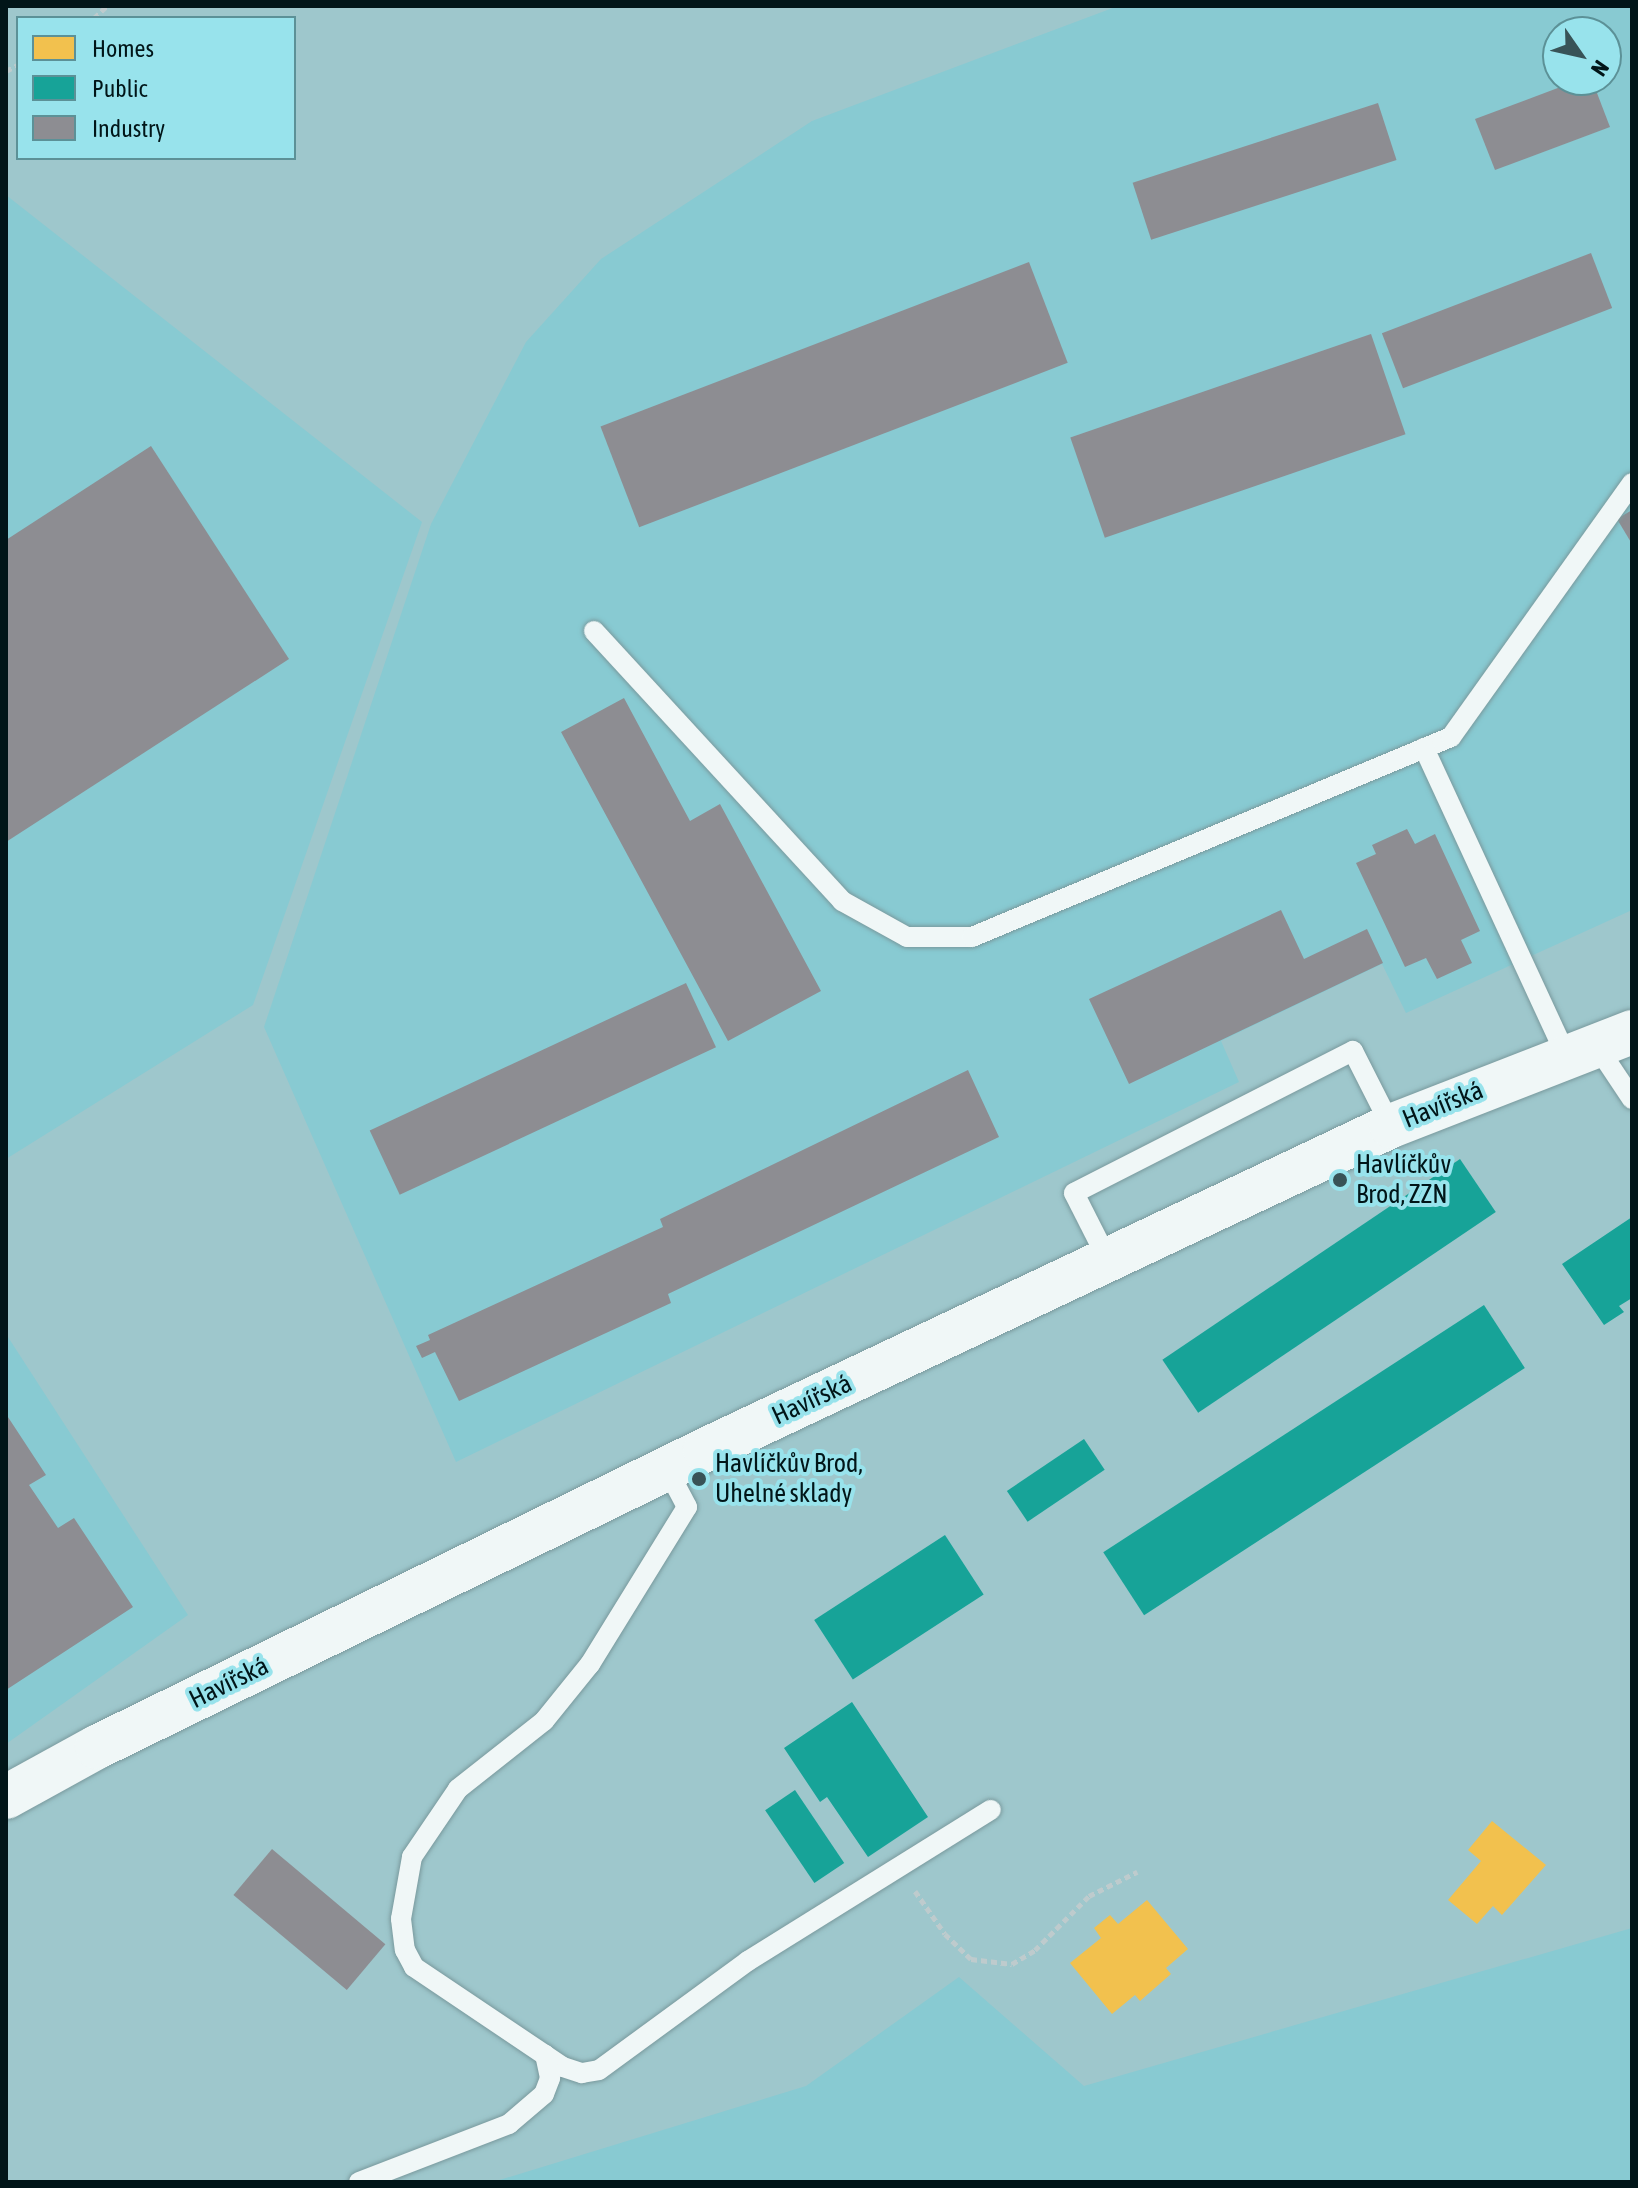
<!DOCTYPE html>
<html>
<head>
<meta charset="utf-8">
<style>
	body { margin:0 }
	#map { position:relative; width:1638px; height:2188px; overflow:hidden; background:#9ec7cc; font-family:"Asap Condensed",sans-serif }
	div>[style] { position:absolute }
	.built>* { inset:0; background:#88cad2 }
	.homes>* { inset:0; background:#f2c14e }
	.public>* { inset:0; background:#17a398; transform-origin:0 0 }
	.industry>* { inset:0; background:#8d8d92; transform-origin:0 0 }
	.path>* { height:5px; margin-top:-2.5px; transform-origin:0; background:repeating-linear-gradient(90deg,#becbcd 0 6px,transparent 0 10px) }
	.roads { filter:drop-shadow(0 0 2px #79999d) drop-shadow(0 0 2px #79999d) }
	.service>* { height:20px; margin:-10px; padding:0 10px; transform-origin:10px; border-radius:10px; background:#f0f7f7 }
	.tertiary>* { height:44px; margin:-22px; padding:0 22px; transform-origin:22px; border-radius:22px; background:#f0f7f7 }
	.dots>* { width:22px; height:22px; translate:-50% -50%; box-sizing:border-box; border:4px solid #98e3ec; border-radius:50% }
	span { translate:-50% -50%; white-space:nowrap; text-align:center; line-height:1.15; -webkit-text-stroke:8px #98e3ec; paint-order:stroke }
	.street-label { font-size:26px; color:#011518 }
	.poi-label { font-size:26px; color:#011518 }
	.left { translate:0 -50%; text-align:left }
	.frame { position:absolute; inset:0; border:8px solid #011518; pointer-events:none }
	.legend { position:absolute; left:16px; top:16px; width:280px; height:144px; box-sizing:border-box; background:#98e3ec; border:2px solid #5c9197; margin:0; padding:10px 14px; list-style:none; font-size:24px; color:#011518 }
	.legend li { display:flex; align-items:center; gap:16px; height:40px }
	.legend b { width:40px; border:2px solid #5c9197 }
	.north { position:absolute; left:1542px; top:16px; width:80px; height:80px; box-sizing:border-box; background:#98e3ec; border:2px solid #5c9197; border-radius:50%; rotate:124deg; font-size:22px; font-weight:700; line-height:32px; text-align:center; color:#011518 }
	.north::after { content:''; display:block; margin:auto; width:28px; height:36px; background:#385357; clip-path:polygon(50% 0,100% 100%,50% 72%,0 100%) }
</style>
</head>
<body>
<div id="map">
	<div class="built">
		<div style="clip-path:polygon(evenodd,1118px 6px,1632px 6px,1632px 910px,1406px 1013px,1382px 964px,1221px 1041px,1239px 1082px,456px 1462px,264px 1027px,431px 524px,526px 342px,601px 259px,812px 121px,1118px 6px,1558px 32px,1606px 32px,1606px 80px,1558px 80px,1558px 32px)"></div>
		<div style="clip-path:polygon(6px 195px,422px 522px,253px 1005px,6px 1159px)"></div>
		<div style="clip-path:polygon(6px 1334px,188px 1615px,6px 1744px)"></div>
		<div style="clip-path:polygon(1632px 1928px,1632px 2182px,493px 2182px,806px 2086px,959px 1977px,1084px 2086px)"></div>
	</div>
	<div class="homes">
		<div style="clip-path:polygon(1492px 1821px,1546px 1865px,1502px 1915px,1493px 1906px,1477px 1924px,1448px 1900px,1481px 1861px,1468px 1850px)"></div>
		<div style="clip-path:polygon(1147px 1900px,1188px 1949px,1166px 1968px,1171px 1974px,1140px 2001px,1135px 1995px,1112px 2014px,1070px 1963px,1101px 1938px,1094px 1928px,1110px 1915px,1118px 1924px)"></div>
	</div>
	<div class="public">
		<div style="left:1460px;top:1159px;width:64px;height:359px;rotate:56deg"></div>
		<div style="clip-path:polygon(1632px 1217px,1632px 1298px,1619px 1306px,1624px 1312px,1604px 1325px,1562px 1264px)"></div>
		<div style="left:1484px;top:1305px;width:75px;height:454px;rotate:57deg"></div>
		<div style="left:1084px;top:1439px;width:37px;height:93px;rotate:56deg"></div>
		<div style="left:945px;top:1535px;width:71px;height:156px;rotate:57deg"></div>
		<div style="clip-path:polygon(852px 1702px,928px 1817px,868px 1857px,827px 1797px,820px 1802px,784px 1748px)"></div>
		<div style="left:795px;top:1790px;width:88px;height:36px;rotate:56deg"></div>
	</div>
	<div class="industry">
		<div style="clip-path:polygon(1579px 80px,1592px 80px,1610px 127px,1495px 170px,1475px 119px)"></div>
		<div style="left:1378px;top:103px;width:60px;height:258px;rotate:72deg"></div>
		<div style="left:1591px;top:253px;width:59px;height:224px;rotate:69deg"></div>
		<div style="left:1029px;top:262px;width:108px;height:459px;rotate:69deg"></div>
		<div style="left:1371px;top:334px;width:106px;height:318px;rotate:71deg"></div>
		<div style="clip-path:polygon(151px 446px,289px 659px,6px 842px,6px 540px)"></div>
		<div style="clip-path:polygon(1632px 510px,1632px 544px,1617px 519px)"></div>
		<div style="clip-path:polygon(624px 698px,690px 821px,720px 804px,821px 991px,728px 1041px,561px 732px)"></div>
		<div style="clip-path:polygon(1407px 829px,1415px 844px,1435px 834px,1480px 931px,1461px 940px,1472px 963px,1437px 979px,1426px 958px,1405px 967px,1356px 863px,1376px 854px,1372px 845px)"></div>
		<div style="clip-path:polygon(1281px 910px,1304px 959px,1367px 929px,1383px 963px,1129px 1084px,1089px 999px)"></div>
		<div style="left:686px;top:983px;width:71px;height:349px;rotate:65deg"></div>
		<div style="clip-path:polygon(968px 1070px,999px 1137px,668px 1294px,671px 1303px,459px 1401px,435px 1352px,422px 1358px,416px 1346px,430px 1340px,428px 1335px,663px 1227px,660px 1219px)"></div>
		<div style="clip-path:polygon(6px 1414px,46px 1475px,29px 1485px,58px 1528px,74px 1518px,133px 1607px,6px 1690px)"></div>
		<div style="left:272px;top:1849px;width:148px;height:60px;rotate:40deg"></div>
	</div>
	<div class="path">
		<div style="left:94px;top:18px;width:18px;rotate:-43deg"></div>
		<div style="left:6px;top:71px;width:13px;rotate:-27deg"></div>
		<div style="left:915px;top:1891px;width:52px;rotate:55.1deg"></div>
		<div style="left:945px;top:1934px;width:36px;rotate:44deg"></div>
		<div style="left:971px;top:1959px;width:41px;rotate:7deg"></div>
		<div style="left:1012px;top:1964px;width:27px;rotate:-31deg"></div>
		<div style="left:1035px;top:1950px;width:76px;rotate:-45deg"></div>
		<div style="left:1089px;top:1896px;width:54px;rotate:-26.6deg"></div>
	</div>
	<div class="roads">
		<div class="service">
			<div style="left:594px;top:631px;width:367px;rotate:47.4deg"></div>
			<div style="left:842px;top:901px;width:74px;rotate:29deg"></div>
			<div style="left:907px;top:937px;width:65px"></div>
			<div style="left:972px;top:937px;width:519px;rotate:-22.66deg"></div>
			<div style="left:1451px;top:737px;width:312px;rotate:-54.5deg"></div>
			<div style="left:1424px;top:748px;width:339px;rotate:65.2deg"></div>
			<div style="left:1596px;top:1045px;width:65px;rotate:56.3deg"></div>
			<div style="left:1108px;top:1260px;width:75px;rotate:-116.9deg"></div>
			<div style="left:1074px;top:1193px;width:313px;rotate:-27deg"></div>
			<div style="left:1353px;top:1051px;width:84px;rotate:63.1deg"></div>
			<div style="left:667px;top:1469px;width:43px;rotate:62.2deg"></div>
			<div style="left:687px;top:1507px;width:185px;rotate:121.7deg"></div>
			<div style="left:590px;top:1664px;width:73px;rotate:128.9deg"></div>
			<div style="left:544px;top:1721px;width:110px;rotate:141.7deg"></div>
			<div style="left:458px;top:1789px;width:82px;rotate:124.1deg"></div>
			<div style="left:412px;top:1857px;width:63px;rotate:100.1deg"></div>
			<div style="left:401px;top:1919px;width:31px;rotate:83deg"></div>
			<div style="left:405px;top:1950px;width:19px;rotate:62deg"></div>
			<div style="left:414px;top:1967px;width:179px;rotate:33.9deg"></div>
			<div style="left:563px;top:2067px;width:20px;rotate:18deg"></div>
			<div style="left:582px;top:2073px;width:17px;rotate:-10deg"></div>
			<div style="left:599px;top:2070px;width:185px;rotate:-36.2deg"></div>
			<div style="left:748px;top:1961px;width:286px;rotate:-31.9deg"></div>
			<div style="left:359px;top:2182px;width:161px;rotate:-21.1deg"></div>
			<div style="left:509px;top:2124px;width:46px;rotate:-40.6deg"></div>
			<div style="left:544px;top:2094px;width:17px;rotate:-69deg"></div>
			<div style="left:550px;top:2078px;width:24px;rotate:-102deg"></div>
		</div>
		<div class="tertiary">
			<div style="left:6px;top:1797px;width:104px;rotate:-28.8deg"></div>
			<div style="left:97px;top:1747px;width:677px;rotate:-26.03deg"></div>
			<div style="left:705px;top:1450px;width:759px;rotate:-25.28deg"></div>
			<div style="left:1391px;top:1126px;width:259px;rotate:-21.3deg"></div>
		</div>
	</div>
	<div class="dots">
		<div style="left:1340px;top:1180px;background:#385357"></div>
		<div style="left:699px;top:1479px;background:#385357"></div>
	</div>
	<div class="street-label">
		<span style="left:1443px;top:1105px;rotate:-22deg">Havířská</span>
		<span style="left:812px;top:1400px;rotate:-25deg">Havířská</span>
		<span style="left:229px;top:1683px;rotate:-26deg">Havířská</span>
	</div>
	<div class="poi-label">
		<span class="left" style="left:1356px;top:1180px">Havlíčkův<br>Brod, ZZN</span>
		<span class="left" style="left:715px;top:1479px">Havlíčkův Brod,<br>Uhelné sklady</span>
	</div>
	<div class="frame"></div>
	<ul class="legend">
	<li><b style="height:22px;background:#f2c14e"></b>Homes</li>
	<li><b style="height:22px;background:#17a398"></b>Public</li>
	<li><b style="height:22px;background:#8d8d92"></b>Industry</li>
	</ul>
	<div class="north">N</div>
</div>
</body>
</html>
